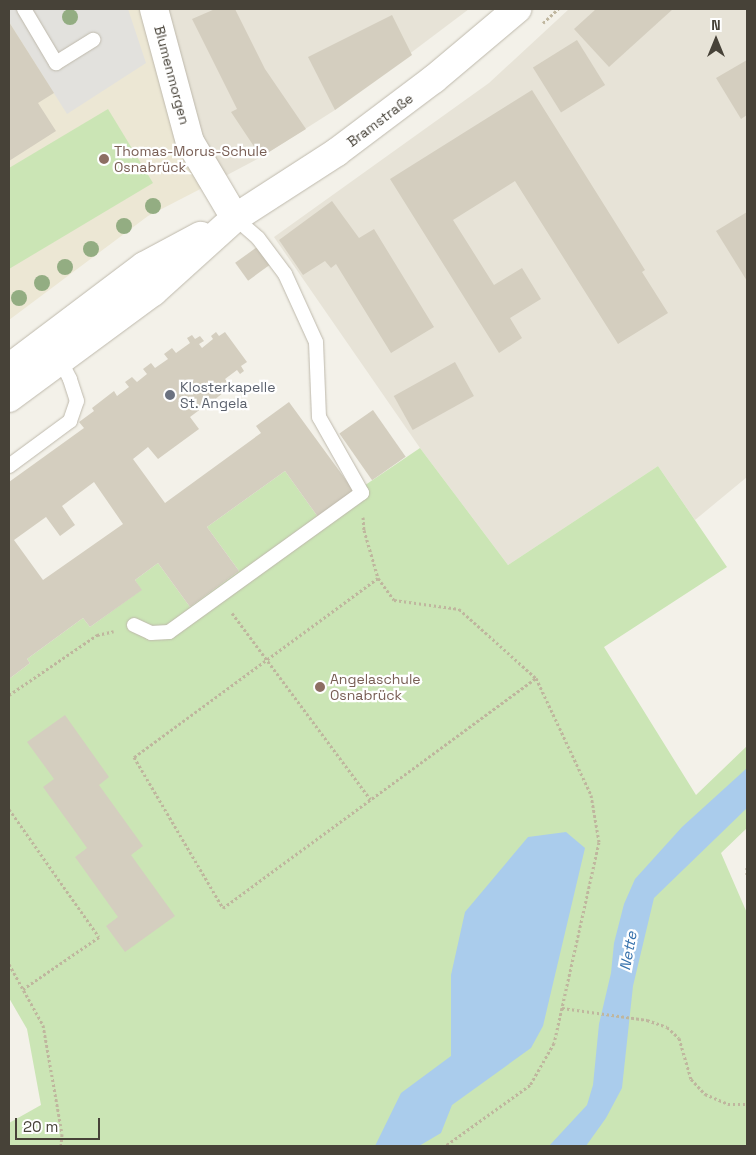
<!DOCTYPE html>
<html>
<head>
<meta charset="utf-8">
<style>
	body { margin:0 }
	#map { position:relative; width:756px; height:1155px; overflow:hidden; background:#f3f1e9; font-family:"Space Grotesk",sans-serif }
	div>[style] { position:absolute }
	.residential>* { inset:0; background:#e7e3d7 }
	.education>* { inset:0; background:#ece7d4 }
	.green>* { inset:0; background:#cbe5b5 }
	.parking>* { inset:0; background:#e2e1dd }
	.water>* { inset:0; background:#aaccec }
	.building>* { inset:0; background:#d4cebf; transform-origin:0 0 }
	.path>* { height:3px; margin-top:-1.5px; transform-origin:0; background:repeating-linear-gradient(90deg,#bfb69e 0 2.5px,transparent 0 5px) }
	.roads { filter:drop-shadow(0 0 1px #beb9ac) drop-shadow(0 0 1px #beb9ac) }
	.service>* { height:14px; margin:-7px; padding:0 7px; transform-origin:7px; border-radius:7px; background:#fff }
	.minor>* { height:28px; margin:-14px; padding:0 14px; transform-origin:14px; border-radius:14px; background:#fff }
	.tertiary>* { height:28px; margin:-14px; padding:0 14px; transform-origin:14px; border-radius:14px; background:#fff }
	.trees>* { width:16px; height:16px; margin:-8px; border-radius:50%; background:#93ad82 }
	.dots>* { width:14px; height:14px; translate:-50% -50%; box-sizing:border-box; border:2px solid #fff; border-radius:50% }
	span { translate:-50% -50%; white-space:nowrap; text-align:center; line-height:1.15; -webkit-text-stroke:4.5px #fff; paint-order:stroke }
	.street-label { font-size:14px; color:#474238 }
	.education-label { font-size:14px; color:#785e54 }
	.left { translate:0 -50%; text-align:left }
	.worship-label { font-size:14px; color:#5b616d }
	.water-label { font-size:15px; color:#3772ac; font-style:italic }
	.frame { position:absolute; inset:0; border:10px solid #474238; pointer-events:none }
	.north { position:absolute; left:691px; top:15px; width:50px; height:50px; -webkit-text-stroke:4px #fff; paint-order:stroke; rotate:0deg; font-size:14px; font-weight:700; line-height:20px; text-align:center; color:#474238 }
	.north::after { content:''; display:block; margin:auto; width:18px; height:22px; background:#474238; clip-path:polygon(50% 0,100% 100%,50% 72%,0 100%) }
	.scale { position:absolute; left:15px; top:1118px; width:85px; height:22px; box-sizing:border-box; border:2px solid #474238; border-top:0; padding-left:6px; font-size:15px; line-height:18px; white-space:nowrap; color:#474238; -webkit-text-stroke:4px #fff; paint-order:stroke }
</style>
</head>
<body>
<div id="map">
	<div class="residential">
		<div style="clip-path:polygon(154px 9px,469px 9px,335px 110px,261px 157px,212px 183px)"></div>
		<div style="clip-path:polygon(569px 9px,747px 9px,747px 477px,695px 520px,658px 466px,508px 565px,420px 448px,274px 237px,489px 83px)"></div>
	</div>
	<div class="education">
		<div style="clip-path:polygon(9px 9px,154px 9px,212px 183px,148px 216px,9px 320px)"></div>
	</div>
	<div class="green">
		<div style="clip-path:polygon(108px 109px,153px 183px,9px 269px,9px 168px)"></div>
		<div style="clip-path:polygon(420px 448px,508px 565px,658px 466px,727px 567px,604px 647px,696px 795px,747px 746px,747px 828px,721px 853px,747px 913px,747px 1146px,9px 1146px,9px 1123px,41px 1105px,27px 1029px,9px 998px,9px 679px,30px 663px,27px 659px,83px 618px,90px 627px,141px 590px,135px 580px,158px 563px,190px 607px,239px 571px,207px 527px,285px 471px,318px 517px)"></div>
	</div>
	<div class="parking">
		<div style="clip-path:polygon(9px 9px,128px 9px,146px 63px,67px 114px,9px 22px)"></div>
	</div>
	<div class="water">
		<div style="clip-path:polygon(747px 768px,747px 808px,654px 898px,633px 986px,622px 1088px,606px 1118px,586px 1146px,549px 1146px,587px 1105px,593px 1085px,599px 1024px,611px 973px,614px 943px,624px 904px,635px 879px,682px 827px)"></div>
		<div style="clip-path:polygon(566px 832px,585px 848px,543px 1026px,531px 1048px,452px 1105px,441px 1133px,419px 1146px,375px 1146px,401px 1093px,451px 1056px,451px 975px,465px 912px,528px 837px)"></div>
	</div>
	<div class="building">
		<div style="clip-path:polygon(215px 9px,235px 9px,265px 69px,306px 129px,261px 157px,231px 112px,237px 109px,192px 19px)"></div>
		<div style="clip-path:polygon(596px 9px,673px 9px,609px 67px,574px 29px)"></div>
		<div style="clip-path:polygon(392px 15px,412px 55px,335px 110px,308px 57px)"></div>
		<div style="clip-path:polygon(9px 22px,54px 93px,38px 103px,56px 131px,9px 161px)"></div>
		<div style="left:577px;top:40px;width:53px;height:52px;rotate:58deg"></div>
		<div style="clip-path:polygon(747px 60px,747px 115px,741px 119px,716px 78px)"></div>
		<div style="clip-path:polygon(532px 90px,645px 270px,642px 272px,668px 313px,618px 344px,515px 181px,453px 220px,494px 285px,522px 268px,541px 299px,510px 318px,522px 338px,499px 353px,390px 179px)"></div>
		<div style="clip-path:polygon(332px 201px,359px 238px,374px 229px,434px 327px,391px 353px,336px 264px,331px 268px,325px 261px,303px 275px,279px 240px)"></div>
		<div style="clip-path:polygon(747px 212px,747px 281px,716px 231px)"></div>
		<div style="left:257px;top:247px;width:22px;height:27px;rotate:54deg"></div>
		<div style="clip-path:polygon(evenodd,216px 332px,219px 336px,225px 332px,247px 362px,241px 366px,244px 371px,240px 374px,237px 370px,225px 379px,234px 391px,230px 393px,227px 390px,210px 403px,213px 406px,209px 409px,206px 405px,190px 417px,199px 429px,158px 459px,148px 447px,133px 459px,165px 503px,261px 433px,256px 426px,289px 402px,354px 491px,318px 517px,285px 471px,207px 527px,239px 571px,190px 607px,158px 563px,135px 580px,142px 590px,90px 627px,83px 618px,27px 659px,30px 663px,9px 679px,9px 482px,84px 428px,79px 422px,94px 411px,92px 408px,114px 391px,117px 396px,129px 387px,125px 382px,132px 377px,137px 382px,147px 374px,143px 369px,151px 363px,155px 368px,168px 359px,164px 354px,172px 348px,176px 353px,190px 343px,187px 338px,192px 335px,195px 339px,200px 336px,204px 341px,199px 344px,202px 348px,213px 339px,211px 336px,216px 332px,94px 482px,123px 524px,43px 580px,14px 540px,46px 517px,60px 536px,75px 525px,62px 506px,94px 482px)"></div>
		<div style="left:455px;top:362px;width:39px;height:70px;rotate:61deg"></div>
		<div style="left:373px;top:410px;width:57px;height:41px;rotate:55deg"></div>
		<div style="clip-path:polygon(65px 715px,109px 777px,99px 785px,143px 846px,131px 855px,175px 916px,125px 952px,106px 926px,118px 917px,75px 857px,87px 848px,43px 787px,54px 779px,27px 742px)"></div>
	</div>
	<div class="path">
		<div style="left:543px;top:23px;width:21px;rotate:-43deg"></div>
		<div style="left:363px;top:517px;width:13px;rotate:86deg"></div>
		<div style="left:364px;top:530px;width:50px;rotate:73.7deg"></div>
		<div style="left:378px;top:578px;width:27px;rotate:54deg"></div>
		<div style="left:394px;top:600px;width:66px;rotate:7.9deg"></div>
		<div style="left:459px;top:609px;width:103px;rotate:41.9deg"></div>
		<div style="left:536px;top:678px;width:129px;rotate:64.8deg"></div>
		<div style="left:591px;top:795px;width:48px;rotate:80.3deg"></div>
		<div style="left:599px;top:842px;width:206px;rotate:102.6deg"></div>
		<div style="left:554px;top:1043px;width:48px;rotate:119.7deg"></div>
		<div style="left:530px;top:1085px;width:105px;rotate:144.3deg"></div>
		<div style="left:378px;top:578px;width:303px;rotate:143.7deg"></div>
		<div style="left:134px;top:757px;width:175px;rotate:59.5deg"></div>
		<div style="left:223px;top:908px;width:388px;rotate:-36.3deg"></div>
		<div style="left:232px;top:613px;width:232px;rotate:53.4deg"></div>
		<div style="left:9px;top:695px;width:107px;rotate:-34.3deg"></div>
		<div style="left:97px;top:635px;width:17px;rotate:-13deg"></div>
		<div style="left:9px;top:809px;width:156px;rotate:54.9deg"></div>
		<div style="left:99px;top:937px;width:92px;rotate:145.6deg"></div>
		<div style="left:747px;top:867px;width:8px;rotate:90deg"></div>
		<div style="left:9px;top:964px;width:70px;rotate:60.9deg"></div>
		<div style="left:43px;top:1025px;width:111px;rotate:80.1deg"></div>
		<div style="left:62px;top:1134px;width:12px;rotate:95deg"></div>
		<div style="left:562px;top:1008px;width:86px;rotate:8deg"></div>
		<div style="left:647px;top:1020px;width:21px;rotate:19deg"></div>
		<div style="left:667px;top:1027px;width:16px;rotate:43deg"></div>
		<div style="left:679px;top:1038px;width:43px;rotate:73.7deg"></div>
		<div style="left:691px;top:1079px;width:21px;rotate:47deg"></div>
		<div style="left:705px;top:1094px;width:25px;rotate:23deg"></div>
		<div style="left:728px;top:1104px;width:19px"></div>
	</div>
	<div class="roads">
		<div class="service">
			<div style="left:24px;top:9px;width:63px;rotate:59.3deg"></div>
			<div style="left:56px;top:63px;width:44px;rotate:-31.9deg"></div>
			<div style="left:9px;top:466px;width:76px;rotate:-36.4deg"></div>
			<div style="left:70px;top:421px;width:21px;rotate:-71deg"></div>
			<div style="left:77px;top:401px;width:23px;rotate:-108deg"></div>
			<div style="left:70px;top:379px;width:26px;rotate:-118deg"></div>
			<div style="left:134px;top:625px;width:19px;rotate:25deg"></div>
			<div style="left:151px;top:633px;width:18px;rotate:-3deg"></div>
			<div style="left:169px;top:632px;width:238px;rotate:-35.8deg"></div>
			<div style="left:362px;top:493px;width:87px;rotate:-119.5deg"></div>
			<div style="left:319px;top:417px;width:75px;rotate:-92.3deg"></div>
			<div style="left:316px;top:342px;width:75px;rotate:-114.5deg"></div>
			<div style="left:285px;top:274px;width:45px;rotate:-126.9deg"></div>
			<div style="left:258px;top:238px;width:30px;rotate:-139deg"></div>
		</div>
		<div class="minor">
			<div style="left:154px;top:9px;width:138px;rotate:74.9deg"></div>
			<div style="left:190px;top:142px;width:88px;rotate:59.4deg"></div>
		</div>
		<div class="tertiary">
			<div style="left:9px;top:368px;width:169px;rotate:-37.1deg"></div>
			<div style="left:144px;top:266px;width:64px;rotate:-28.2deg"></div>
			<div style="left:9px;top:398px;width:179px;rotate:-36.4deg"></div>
			<div style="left:153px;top:292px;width:110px;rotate:-42.1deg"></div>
			<div style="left:235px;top:218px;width:121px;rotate:-32.9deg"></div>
			<div style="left:337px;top:152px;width:121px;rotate:-37deg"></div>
			<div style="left:434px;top:79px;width:109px;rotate:-40.1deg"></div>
		</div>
	</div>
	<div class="trees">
		<div style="left:70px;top:17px"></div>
		<div style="left:153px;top:206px"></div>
		<div style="left:124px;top:226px"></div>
		<div style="left:91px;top:249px"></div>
		<div style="left:65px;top:267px"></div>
		<div style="left:42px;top:283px"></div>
		<div style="left:19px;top:298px"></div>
	</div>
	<div class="dots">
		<div style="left:104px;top:159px;background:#8d6e63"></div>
		<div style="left:170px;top:395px;background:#6b7280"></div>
		<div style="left:320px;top:687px;background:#8d6e63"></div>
	</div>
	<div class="street-label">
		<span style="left:172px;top:75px;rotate:75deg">Blumenmorgen</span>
		<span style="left:380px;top:120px;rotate:-37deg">Bramstraße</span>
	</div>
	<div class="education-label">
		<span class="left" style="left:114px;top:159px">Thomas-Morus-Schule<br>Osnabrück</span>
		<span class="left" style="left:330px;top:687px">Angelaschule<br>Osnabrück</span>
	</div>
	<div class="worship-label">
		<span class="left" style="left:180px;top:395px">Klosterkapelle<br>St. Angela</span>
	</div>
	<div class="water-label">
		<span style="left:628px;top:951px;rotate:-80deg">Nette</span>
	</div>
	<div class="frame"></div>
	<div class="north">N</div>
	<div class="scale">20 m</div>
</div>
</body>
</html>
